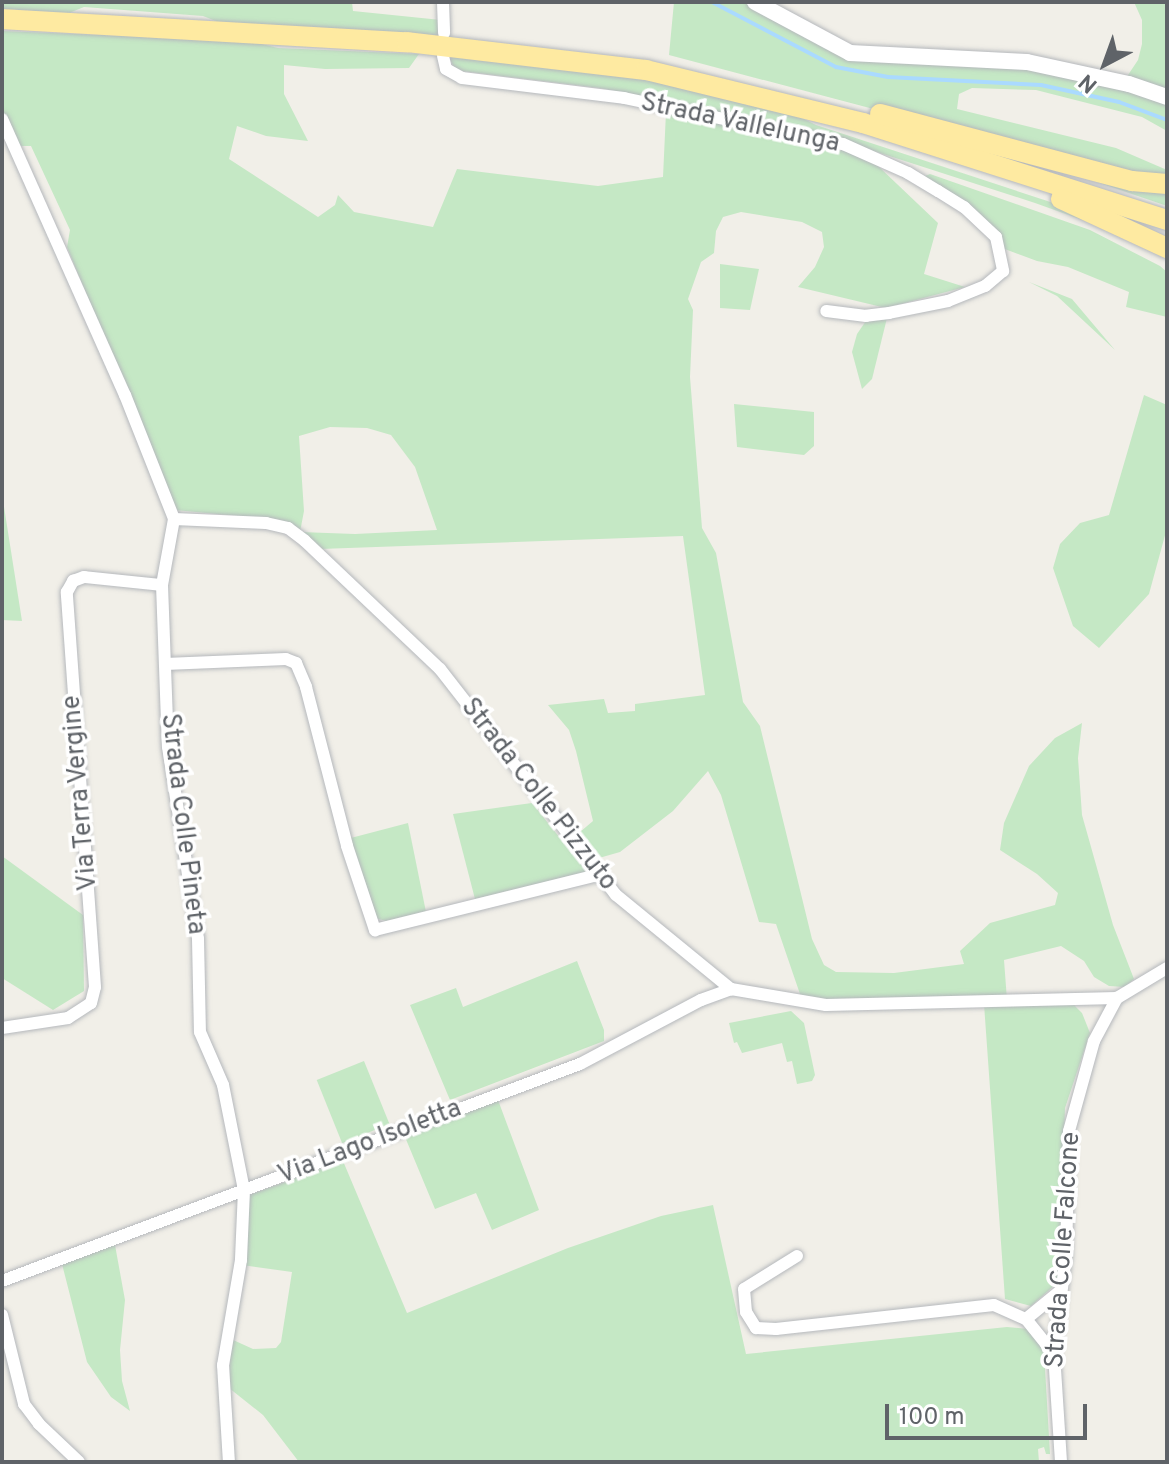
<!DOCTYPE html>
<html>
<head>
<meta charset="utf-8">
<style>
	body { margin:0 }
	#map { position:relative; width:1169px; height:1464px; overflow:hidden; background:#f1efe8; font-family:Overpass,sans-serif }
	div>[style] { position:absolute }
	.green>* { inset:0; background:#c5e8c5; transform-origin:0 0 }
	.stream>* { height:4px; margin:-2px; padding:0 2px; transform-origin:2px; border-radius:2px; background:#aadaff }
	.roads { filter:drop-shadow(0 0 2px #b5b8bc) drop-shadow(0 0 2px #b5b8bc) }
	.minor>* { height:12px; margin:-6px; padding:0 6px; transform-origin:6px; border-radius:6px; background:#fff }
	.tertiary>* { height:16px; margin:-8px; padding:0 8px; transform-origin:8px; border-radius:8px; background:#fff }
	.trunk>* { height:20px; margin:-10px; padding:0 10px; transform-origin:10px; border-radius:10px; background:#feeaa1 }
	span { translate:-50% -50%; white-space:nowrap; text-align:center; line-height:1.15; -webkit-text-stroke:7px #fff; paint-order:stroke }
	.street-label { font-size:26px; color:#5f6368 }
	.frame { position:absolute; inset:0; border:4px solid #5f6368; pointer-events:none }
	.north { position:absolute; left:1065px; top:24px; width:80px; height:80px; -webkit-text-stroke:6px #fff; paint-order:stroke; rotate:221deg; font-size:22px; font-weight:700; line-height:32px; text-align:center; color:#5f6368 }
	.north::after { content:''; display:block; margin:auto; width:28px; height:36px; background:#5f6368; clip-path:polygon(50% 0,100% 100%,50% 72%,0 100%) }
	.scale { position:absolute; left:885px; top:1404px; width:202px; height:36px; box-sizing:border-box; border:4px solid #5f6368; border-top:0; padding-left:10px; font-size:24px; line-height:28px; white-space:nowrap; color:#5f6368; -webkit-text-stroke:6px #fff; paint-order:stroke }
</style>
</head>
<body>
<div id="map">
	<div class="green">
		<div style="clip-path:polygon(2px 2px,352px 2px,353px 11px,441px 20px,442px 37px,221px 23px,203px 16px,84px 7px,69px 13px,2px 9px)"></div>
		<div style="clip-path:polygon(674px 2px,746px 2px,850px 57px,1014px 66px,1167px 100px,1167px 131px,1142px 117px,1036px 90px,972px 88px,959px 94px,957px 109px,1116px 148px,1167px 170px,1167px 206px,1097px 182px,1100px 169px,669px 55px)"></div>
		<div style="clip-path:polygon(1134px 2px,1167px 2px,1167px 91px,1126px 78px,1138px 60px,1142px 44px,1142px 20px)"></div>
		<div style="clip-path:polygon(evenodd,2px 31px,250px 41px,278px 48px,419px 54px,409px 68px,325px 69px,284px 65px,284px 94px,308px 141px,266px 136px,237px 126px,229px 159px,318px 217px,335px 205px,338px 195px,354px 212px,433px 227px,457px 169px,598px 186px,663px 177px,666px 112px,845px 151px,877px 165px,938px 223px,924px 274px,965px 287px,886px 308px,798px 287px,815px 267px,824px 247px,822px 232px,802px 222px,741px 212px,723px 217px,716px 231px,714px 253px,701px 262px,688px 299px,693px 310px,690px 377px,702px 528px,716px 553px,743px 702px,760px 726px,812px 939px,824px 965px,836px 972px,894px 973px,964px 964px,960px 951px,990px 923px,1055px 905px,1058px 893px,1037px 874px,1000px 850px,1004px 823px,1029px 766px,1055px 738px,1082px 723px,1078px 758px,1082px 815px,1113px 925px,1134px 979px,1125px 987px,1109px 986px,1094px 977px,1084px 961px,1061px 946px,1004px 960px,1007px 1000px,826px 1002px,801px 997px,776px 924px,759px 922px,721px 795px,708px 771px,673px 811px,620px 852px,599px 858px,580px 832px,593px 821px,576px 751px,569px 730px,548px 705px,604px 699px,608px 713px,635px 711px,635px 704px,705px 695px,683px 536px,320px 549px,278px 520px,175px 510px,67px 247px,70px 230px,31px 146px,20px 146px,2px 117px,2px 31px,330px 427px,367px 428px,391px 435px,415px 467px,437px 530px,355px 534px,300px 532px,304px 511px,299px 436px,330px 427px)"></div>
		<div style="clip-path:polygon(448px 55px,653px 80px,784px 109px,816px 125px,1081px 212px,1167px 254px,1167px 258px,1091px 223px,1035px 203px,818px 133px,600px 88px,462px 71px,454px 67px)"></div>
		<div style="clip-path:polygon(930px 174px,1090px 230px,1160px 266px,1167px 272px,1167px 317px,1126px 307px,1129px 292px,1068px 267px,1037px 261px,1002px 248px,985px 224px,920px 178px)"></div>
		<div style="clip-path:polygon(720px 264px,759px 269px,750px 310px,720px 308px)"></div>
		<div style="clip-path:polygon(1029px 282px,1072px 299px,1115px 350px,1057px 296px)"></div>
		<div style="clip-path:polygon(868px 318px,887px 318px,872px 379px,862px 389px,852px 352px,857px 334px)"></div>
		<div style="clip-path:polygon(1144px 395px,1167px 405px,1167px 528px,1149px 594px,1099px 648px,1073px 626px,1053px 568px,1060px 544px,1080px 523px,1109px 515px)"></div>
		<div style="clip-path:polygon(734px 404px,814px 412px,814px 446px,804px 455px,737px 447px)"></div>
		<div style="clip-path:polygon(2px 494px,22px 621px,2px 620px)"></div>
		<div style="clip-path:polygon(532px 803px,588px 873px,475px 899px,453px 814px)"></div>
		<div style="clip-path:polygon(408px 823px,426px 912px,390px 922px,375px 918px,347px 839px)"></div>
		<div style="clip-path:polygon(2px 856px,83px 915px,84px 991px,53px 1010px,2px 978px)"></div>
		<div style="clip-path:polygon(577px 961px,604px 1030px,604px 1041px,450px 1100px,410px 1005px,456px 988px,463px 1007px)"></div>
		<div style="clip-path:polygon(1071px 1002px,1082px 1013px,1090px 1033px,1065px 1108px,1060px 1265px,1056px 1284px,1031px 1306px,1005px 1299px,984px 1004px)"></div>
		<div style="clip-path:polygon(791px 1011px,804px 1023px,815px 1075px,812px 1081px,797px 1084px,792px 1061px,787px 1062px,782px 1043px,742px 1053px,737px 1042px,734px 1043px,729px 1023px)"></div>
		<div style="left:364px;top:1061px;width:68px;height:51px;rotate:68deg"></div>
		<div style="clip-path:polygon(498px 1100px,539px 1210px,492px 1230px,476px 1193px,435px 1209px,405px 1137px)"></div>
		<div style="clip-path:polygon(343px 1161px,407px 1313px,568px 1248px,661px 1216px,713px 1205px,746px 1354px,1007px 1327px,1028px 1329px,1044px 1351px,1050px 1454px,1046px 1454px,1044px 1447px,1038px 1449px,1039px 1462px,299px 1462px,263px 1415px,229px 1388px,231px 1339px,253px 1349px,276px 1348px,281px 1342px,292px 1272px,242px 1265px,249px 1195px)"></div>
		<div style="clip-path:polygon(115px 1245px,125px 1300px,120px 1350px,122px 1381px,130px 1411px,111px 1397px,87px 1362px,62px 1264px)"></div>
	</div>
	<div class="stream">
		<div style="left:712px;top:2px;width:140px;rotate:27.7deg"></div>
		<div style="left:836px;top:67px;width:53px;rotate:10.9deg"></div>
		<div style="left:888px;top:77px;width:153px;rotate:3deg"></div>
		<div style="left:1041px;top:85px;width:80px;rotate:12.3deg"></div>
		<div style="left:1119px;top:102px;width:51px;rotate:20.6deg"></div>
	</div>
	<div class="roads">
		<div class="minor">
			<div style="left:443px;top:2px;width:31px;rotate:88deg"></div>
			<div style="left:443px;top:56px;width:13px;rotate:77deg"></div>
			<div style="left:446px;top:69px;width:18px;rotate:29deg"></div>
			<div style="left:462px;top:78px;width:163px;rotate:7deg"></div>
			<div style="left:624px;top:98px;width:224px;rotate:11.9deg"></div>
			<div style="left:843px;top:144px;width:71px;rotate:24deg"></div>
			<div style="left:908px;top:173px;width:35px;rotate:31deg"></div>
			<div style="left:938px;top:191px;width:31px;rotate:32deg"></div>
			<div style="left:964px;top:207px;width:44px;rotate:43.2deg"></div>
			<div style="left:996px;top:237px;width:35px;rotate:78deg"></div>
			<div style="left:1003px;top:271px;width:23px;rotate:140deg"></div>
			<div style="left:985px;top:286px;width:40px;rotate:158deg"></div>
			<div style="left:948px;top:301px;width:60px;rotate:168.5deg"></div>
			<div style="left:889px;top:313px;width:23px;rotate:173deg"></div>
			<div style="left:866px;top:316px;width:40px;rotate:-172.9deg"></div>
			<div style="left:2px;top:119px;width:302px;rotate:66deg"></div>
			<div style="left:125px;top:395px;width:133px;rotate:68.4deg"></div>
			<div style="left:174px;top:519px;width:67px;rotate:100.3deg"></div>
			<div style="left:162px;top:585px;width:162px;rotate:87.9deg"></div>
			<div style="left:168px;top:747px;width:194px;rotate:81.1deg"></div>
			<div style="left:198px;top:939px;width:93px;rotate:88.8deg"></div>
			<div style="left:200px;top:1032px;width:58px;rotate:66.5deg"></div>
			<div style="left:223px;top:1085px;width:107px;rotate:78.7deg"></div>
			<div style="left:244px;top:1190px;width:70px;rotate:92.5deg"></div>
			<div style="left:241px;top:1260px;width:107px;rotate:99.7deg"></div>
			<div style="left:223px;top:1365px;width:97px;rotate:86.5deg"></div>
			<div style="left:174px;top:519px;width:92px;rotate:2.5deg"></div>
			<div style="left:266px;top:523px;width:23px;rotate:13deg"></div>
			<div style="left:288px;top:528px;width:21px;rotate:37deg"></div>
			<div style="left:305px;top:541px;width:186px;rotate:43.5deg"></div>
			<div style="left:440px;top:669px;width:286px;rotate:52.1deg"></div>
			<div style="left:616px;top:895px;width:149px;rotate:39.3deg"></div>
			<div style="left:731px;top:989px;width:96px;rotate:9.6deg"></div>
			<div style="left:826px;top:1005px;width:291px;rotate:-1.4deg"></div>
			<div style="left:1117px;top:998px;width:58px;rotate:-31deg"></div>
			<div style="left:165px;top:664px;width:121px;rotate:-2.4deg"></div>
			<div style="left:286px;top:659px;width:11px;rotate:22deg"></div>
			<div style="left:296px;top:663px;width:26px;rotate:67deg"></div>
			<div style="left:306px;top:687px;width:164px;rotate:75.5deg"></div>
			<div style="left:347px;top:846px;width:89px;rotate:71.6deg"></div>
			<div style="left:375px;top:930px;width:230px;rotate:-13.9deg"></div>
			<div style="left:2px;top:1028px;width:67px;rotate:-8.6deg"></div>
			<div style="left:68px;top:1018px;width:27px;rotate:-33deg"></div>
			<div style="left:91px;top:1003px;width:16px;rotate:-76deg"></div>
			<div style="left:95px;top:987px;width:396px;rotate:-94.1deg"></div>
			<div style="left:67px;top:592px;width:13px;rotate:-61deg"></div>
			<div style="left:73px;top:581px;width:12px;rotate:-20deg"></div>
			<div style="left:84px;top:577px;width:78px;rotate:5.9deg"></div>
			<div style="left:797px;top:1256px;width:62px;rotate:148.1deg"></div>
			<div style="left:744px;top:1289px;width:23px;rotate:85deg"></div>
			<div style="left:746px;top:1312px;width:19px;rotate:58deg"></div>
			<div style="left:756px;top:1328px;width:20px;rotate:3deg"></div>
			<div style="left:776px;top:1329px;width:219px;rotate:-6.3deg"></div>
			<div style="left:994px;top:1305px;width:35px;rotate:24deg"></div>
			<div style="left:1026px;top:1319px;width:45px;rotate:51.3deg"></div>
			<div style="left:2px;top:1281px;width:617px;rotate:-20.58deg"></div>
			<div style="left:580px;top:1064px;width:137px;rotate:-27.9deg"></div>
			<div style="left:701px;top:1000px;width:32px;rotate:-20deg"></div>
			<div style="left:2px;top:1315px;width:92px;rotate:76.1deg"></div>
			<div style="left:24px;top:1404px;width:25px;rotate:53deg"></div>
			<div style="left:39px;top:1424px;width:55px;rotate:43.5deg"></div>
			<div style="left:1026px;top:1319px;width:43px;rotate:-39.3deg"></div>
			<div style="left:1061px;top:1462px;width:108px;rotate:-93.7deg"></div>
			<div style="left:1054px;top:1354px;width:100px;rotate:-83.1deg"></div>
			<div style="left:1066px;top:1255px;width:124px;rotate:-88.6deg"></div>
			<div style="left:1069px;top:1131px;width:93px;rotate:-74.5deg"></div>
			<div style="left:1094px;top:1041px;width:49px;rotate:-61.9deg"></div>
		</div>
		<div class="tertiary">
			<div style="left:755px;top:2px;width:108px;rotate:28.2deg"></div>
			<div style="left:850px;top:53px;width:177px;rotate:2.9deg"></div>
			<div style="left:1027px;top:62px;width:104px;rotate:12.2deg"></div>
			<div style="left:1129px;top:84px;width:40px;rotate:18.9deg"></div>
		</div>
		<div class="trunk">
			<div style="left:2px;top:19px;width:406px;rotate:3.3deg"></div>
			<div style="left:407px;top:42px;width:241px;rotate:6.7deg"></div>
			<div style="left:646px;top:70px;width:223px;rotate:13.7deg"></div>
			<div style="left:863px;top:123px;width:319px;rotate:17.7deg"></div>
			<div style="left:880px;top:114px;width:261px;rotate:14.9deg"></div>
			<div style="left:1132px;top:181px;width:35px;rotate:5deg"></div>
			<div style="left:1061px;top:199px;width:117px;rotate:24.8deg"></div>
		</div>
	</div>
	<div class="street-label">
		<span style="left:740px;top:124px;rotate:12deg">Strada Vallelunga</span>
		<span style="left:81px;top:793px;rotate:-95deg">Via Terra Vergine</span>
		<span style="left:538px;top:795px;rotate:52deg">Strada Colle Pizzuto</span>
		<span style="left:182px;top:824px;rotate:83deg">Strada Colle Pineta</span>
		<span style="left:370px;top:1143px;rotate:-21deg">Via Lago Isoletta</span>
		<span style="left:1064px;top:1250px;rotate:-86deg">Strada Colle Falcone</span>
	</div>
	<div class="frame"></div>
	<div class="north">N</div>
	<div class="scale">100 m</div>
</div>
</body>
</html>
